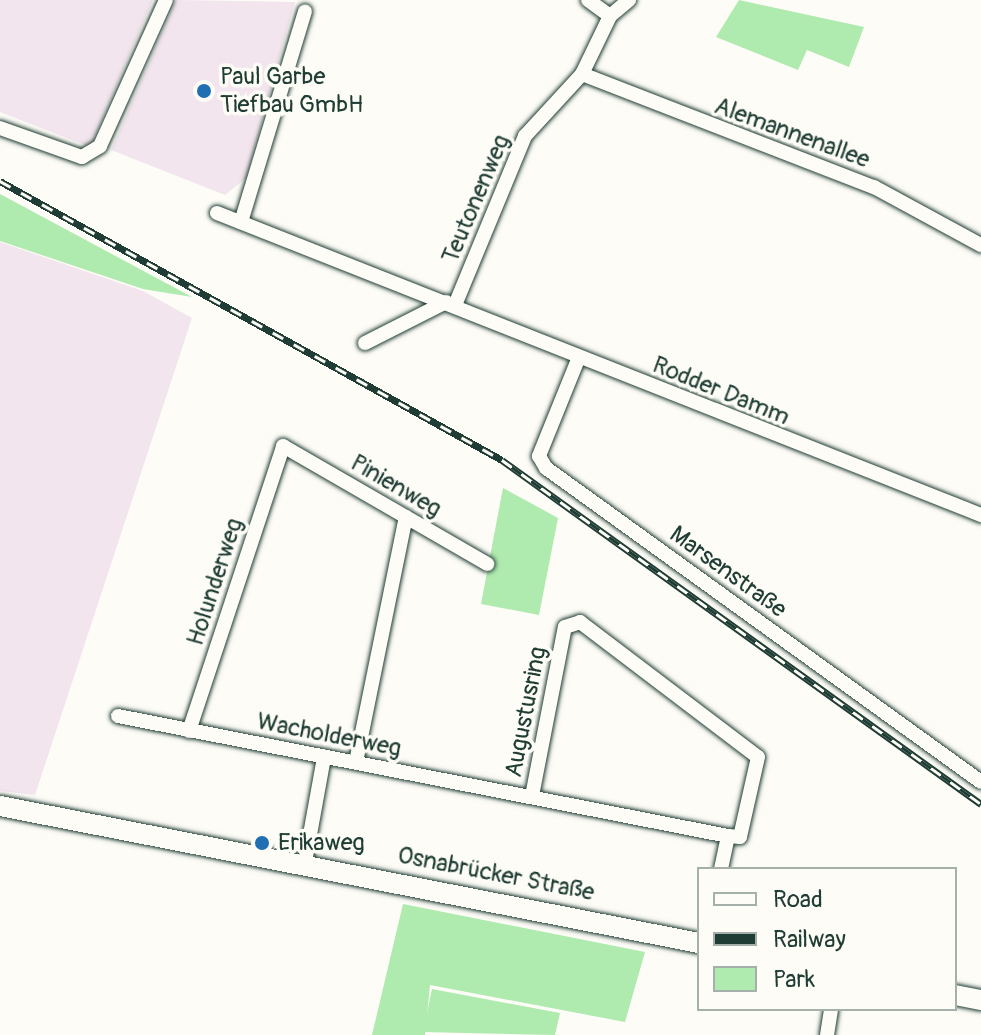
<!DOCTYPE html>
<html>
<head>
<meta charset="utf-8">
<style>
	body { margin:0 }
	#map { position:relative; width:981px; height:1035px; overflow:hidden; background:#fdfcf7; font-family:Pangolin,sans-serif }
	div>[style] { position:absolute }
	.built>* { inset:0; background:#f2e5ed }
	.green>* { inset:0; background:#afeaae }
	.roads { filter:drop-shadow(0 0 2px #1f3d34) drop-shadow(0 0 2px #1f3d34) }
	.minor>* { height:14px; margin:-7px; padding:0 7px; transform-origin:7px; border-radius:7px; background:#fdfcf7 }
	.secondary>* { height:20px; margin:-10px; padding:0 10px; transform-origin:10px; border-radius:10px; background:#fdfcf7 }
	.rail>* { height:7px; margin-top:-3.5px; transform-origin:0; background:repeating-linear-gradient(90deg,#fdfcf7 0 12px,#1f3d34 0 24px); box-sizing:border-box; border-block:2px solid #1f3d34 }
	.dots>* { width:22px; height:22px; translate:-50% -50%; box-sizing:border-box; border:4px solid #fdfcf7; border-radius:50% }
	span { translate:-50% -50%; white-space:nowrap; text-align:center; line-height:1.15; -webkit-text-stroke:7px #fdfcf7; paint-order:stroke }
	.poi-label { font-size:24px; color:#1f3d34 }
	.left { translate:0 -50%; text-align:left }
	.street-label { font-size:24px; color:#1f3d34 }
	.legend { position:absolute; left:697px; top:867px; width:260px; height:144px; box-sizing:border-box; background:#fdfcf7; border:2px solid #a4b0a9; margin:0; padding:10px 14px; list-style:none; font-size:24px; color:#1f3d34 }
	.legend li { display:flex; align-items:center; gap:16px; height:40px }
	.legend b { width:40px; border:2px solid #a4b0a9 }
</style>
</head>
<body>
<div id="map">
	<div class="built">
		<div style="clip-path:polygon(0 0,153px 0,90px 147px,0 112px)"></div>
		<div style="clip-path:polygon(176px 0,295px 2px,246px 178px,225px 195px,111px 150px)"></div>
		<div style="clip-path:polygon(0 242px,143px 291px,192px 318px,35px 795px,0 791px)"></div>
	</div>
	<div class="green">
		<div style="clip-path:polygon(739px 0,864px 27px,849px 67px,807px 50px,798px 70px,716px 37px)"></div>
		<div style="clip-path:polygon(0 194px,192px 297px,143px 289px,0 241px)"></div>
		<div style="clip-path:polygon(503px 488px,558px 518px,539px 615px,481px 604px)"></div>
		<div style="clip-path:polygon(403px 904px,645px 952px,625px 1022px,430px 985px,425px 1035px,372px 1035px)"></div>
		<div style="clip-path:polygon(432px 989px,560px 1013px,555px 1035px,423px 1032px)"></div>
	</div>
	<div class="roads">
		<div class="minor">
			<div style="left:588px;top:0;width:27px;rotate:36deg"></div>
			<div style="left:582px;top:74px;width:313px;rotate:21.2deg"></div>
			<div style="left:874px;top:187px;width:122px;rotate:28.5deg"></div>
			<div style="left:0;top:128px;width:87px;rotate:19.5deg"></div>
			<div style="left:82px;top:157px;width:21px;rotate:-31deg"></div>
			<div style="left:100px;top:146px;width:160px;rotate:-65.7deg"></div>
			<div style="left:217px;top:213px;width:822px;rotate:21.57deg"></div>
			<div style="left:241px;top:222px;width:220px;rotate:-73.1deg"></div>
			<div style="left:455px;top:305px;width:183px;rotate:-67.5deg"></div>
			<div style="left:525px;top:136px;width:84px;rotate:-47.4deg"></div>
			<div style="left:582px;top:74px;width:64px;rotate:-64.2deg"></div>
			<div style="left:610px;top:16px;width:25px;rotate:-40deg"></div>
			<div style="left:365px;top:343px;width:91px;rotate:-26.8deg"></div>
			<div style="left:579px;top:357px;width:107px;rotate:112deg"></div>
			<div style="left:539px;top:456px;width:14px;rotate:60deg"></div>
			<div style="left:546px;top:468px;width:536px;rotate:35.82deg"></div>
			<div style="left:118px;top:716px;width:622px;rotate:11.13deg"></div>
			<div style="left:189px;top:731px;width:300px;rotate:-71.7deg"></div>
			<div style="left:283px;top:446px;width:236px;rotate:30deg"></div>
			<div style="left:356px;top:762px;width:250px;rotate:-78.5deg"></div>
			<div style="left:532px;top:796px;width:172px;rotate:-79deg"></div>
			<div style="left:565px;top:627px;width:16px;rotate:-18deg"></div>
			<div style="left:580px;top:622px;width:223px;rotate:37.2deg"></div>
			<div style="left:758px;top:757px;width:82px;rotate:102.7deg"></div>
			<div style="left:740px;top:837px;width:12px;rotate:-175deg"></div>
			<div style="left:728px;top:836px;width:34px;rotate:102deg"></div>
			<div style="left:305px;top:862px;width:107px;rotate:-79.7deg"></div>
			<div style="left:827px;top:1035px;width:26px;rotate:-81deg"></div>
		</div>
		<div class="secondary">
			<div style="left:0;top:806px;width:712px;rotate:11.09deg"></div>
			<div style="left:955px;top:995px;width:26px;rotate:11deg"></div>
		</div>
	</div>
	<div class="rail">
		<div style="left:0;top:181px;width:574px;rotate:29.06deg"></div>
		<div style="left:502px;top:460px;width:590px;rotate:35.68deg"></div>
	</div>
	<div class="dots">
		<div style="left:204px;top:91px;background:#1f6fb2"></div>
		<div style="left:262px;top:843px;background:#1f6fb2"></div>
	</div>
	<div class="poi-label">
		<span class="left" style="left:220px;top:91px">Paul Garbe<br>Tiefbau GmbH</span>
		<span class="left" style="left:278px;top:843px">Erikaweg</span>
	</div>
	<div class="street-label">
		<span style="left:792px;top:133px;rotate:20deg">Alemannenallee</span>
		<span style="left:476px;top:199px;rotate:-67deg">Teutonenweg</span>
		<span style="left:721px;top:391px;rotate:22deg">Rodder Damm</span>
		<span style="left:396px;top:486px;rotate:30deg">Pinienweg</span>
		<span style="left:728px;top:572px;rotate:36deg">Marsenstraße</span>
		<span style="left:215px;top:582px;rotate:-72deg">Holunderweg</span>
		<span style="left:526px;top:712px;rotate:-79deg">Augustusring</span>
		<span style="left:329px;top:735px;rotate:11deg">Wacholderweg</span>
		<span style="left:496px;top:874px;rotate:11deg">Osnabrücker Straße</span>
	</div>
	<ul class="legend">
	<li><b style="height:10px;background:#fdfcf7"></b>Road</li>
	<li><b style="height:10px;background:#1f3d34"></b>Railway</li>
	<li><b style="height:22px;background:#afeaae"></b>Park</li>
	</ul>
</div>
</body>
</html>
